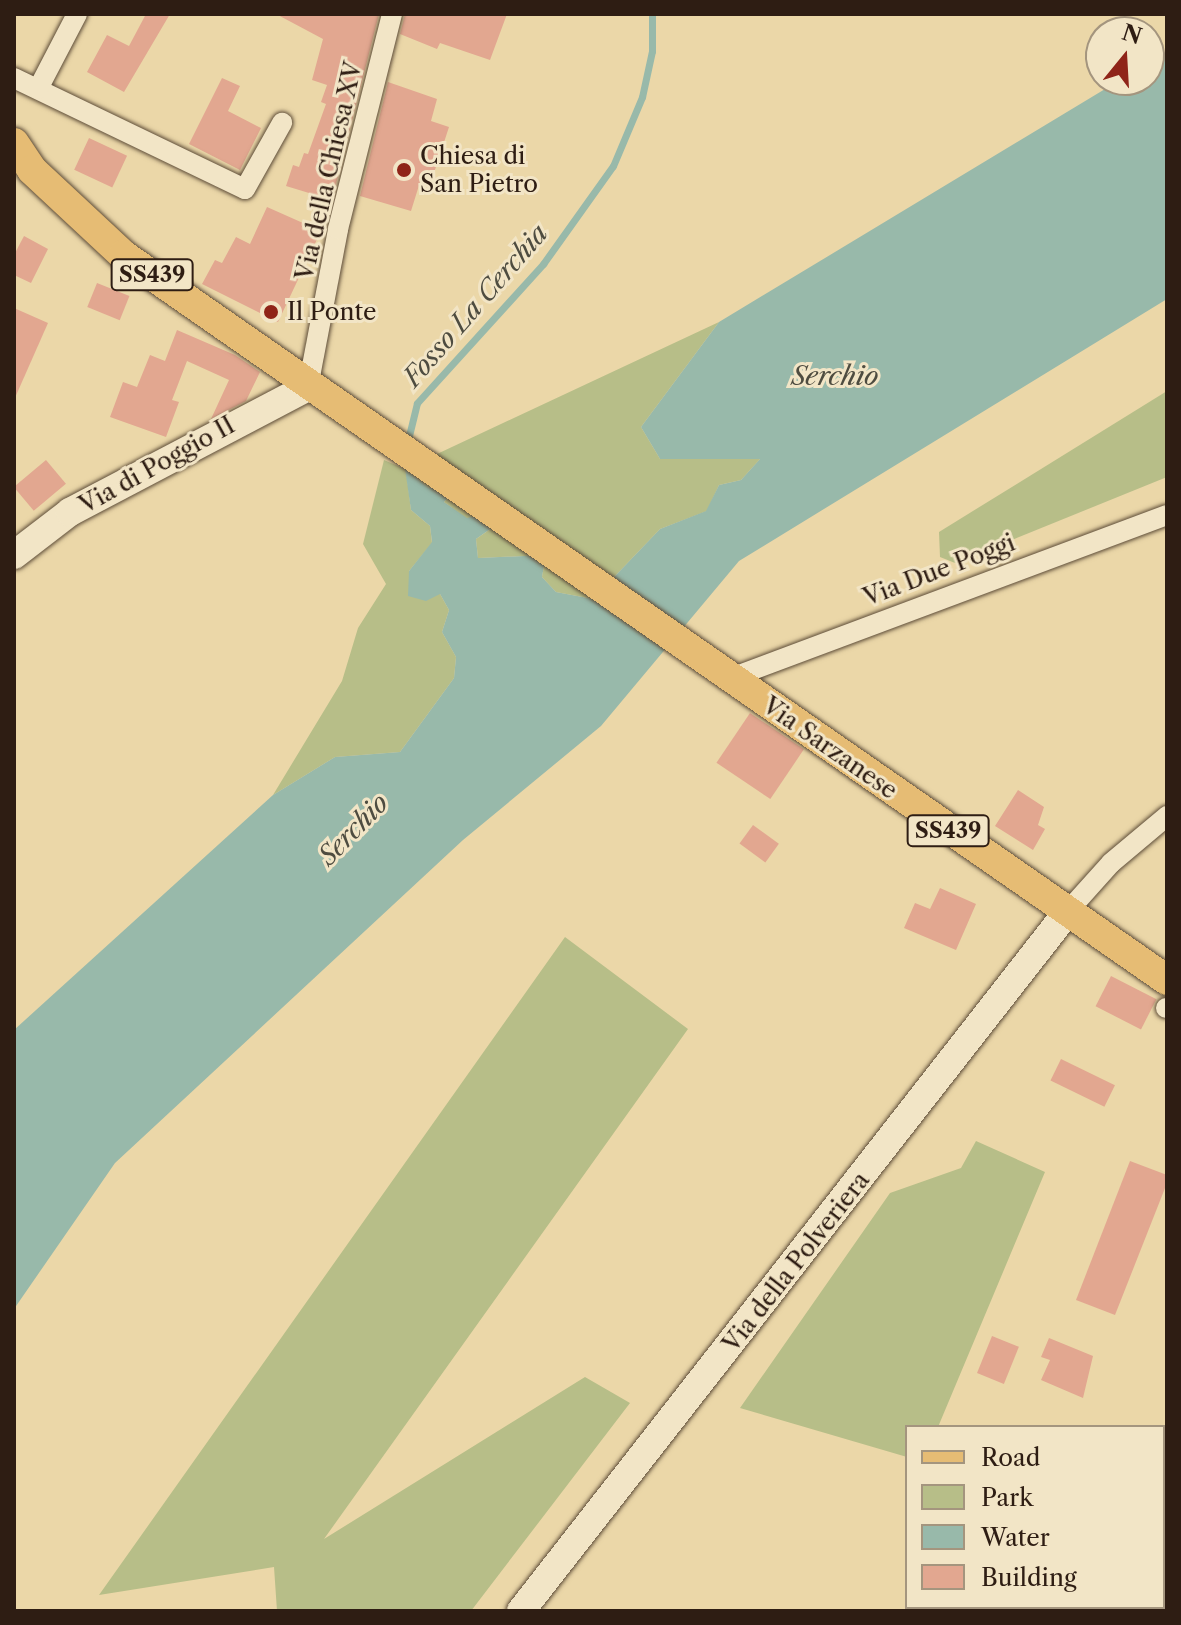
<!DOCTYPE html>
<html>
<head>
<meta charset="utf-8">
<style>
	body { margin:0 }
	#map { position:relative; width:1181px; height:1625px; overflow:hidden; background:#ebd7a8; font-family:"Libre Caslon Text",serif }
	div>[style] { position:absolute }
	.green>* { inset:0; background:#b7be88 }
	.water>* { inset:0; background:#98b9aa }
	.stream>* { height:7px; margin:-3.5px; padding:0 3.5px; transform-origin:3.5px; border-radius:3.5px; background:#98b9aa }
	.building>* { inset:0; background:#e2a790; transform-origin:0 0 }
	.roads { filter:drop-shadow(0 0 2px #5d4c38) drop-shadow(0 0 2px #5d4c38) }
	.street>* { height:20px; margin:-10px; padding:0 10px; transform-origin:10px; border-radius:10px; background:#f2e5c6 }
	.secondary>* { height:28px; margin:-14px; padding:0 14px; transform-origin:14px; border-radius:14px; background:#f2e5c6 }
	.primary>* { height:30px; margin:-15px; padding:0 15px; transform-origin:15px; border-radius:15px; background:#e6bc74 }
	.dots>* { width:22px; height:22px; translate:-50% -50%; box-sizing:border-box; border:4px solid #f2e5c6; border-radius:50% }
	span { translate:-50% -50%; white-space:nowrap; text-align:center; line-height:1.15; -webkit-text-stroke:6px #f2e5c6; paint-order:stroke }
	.shield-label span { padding:2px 6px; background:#f2e5c6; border:2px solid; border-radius:6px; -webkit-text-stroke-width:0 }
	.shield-label { font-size:22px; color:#2e1d13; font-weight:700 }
	.poi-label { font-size:24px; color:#2e1d13 }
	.left { translate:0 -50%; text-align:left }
	.street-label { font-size:24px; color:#2e1d13 }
	.water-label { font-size:26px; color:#4e4c40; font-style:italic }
	.frame { position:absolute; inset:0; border:16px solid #2e1d13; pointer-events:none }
	.legend { position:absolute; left:905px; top:1425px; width:260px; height:184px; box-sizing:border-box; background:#f2e5c6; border:2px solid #a4957e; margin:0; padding:10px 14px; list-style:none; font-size:24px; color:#2e1d13 }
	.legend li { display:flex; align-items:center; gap:16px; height:40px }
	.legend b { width:40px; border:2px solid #a4957e }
	.north { position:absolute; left:1085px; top:16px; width:80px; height:80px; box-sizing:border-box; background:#f2e5c6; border:2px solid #a4957e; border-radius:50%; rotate:18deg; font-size:22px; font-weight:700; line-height:32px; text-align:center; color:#2e1d13 }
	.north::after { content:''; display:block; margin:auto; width:28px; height:36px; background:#8f2418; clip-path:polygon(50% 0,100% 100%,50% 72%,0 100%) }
</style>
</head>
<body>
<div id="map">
	<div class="green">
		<div style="clip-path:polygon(719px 322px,641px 427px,660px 459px,761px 458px,741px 480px,719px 485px,707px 511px,660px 529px,593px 599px,556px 592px,542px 577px,546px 555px,478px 558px,476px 539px,505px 519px,482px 514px,467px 519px,444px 502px,462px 482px,429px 488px,406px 470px,411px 510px,430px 526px,432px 543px,409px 571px,440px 594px,449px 610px,442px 632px,456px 657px,454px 678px,400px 752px,335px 757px,273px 795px,342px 681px,358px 628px,386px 584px,363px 544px,384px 460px,405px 469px)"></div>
		<div style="clip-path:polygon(1167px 391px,1167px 477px,955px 563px,940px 557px,939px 532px)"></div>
		<div style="clip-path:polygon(565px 937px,688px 1029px,324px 1539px,585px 1377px,630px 1403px,471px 1611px,277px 1611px,274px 1567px,99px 1595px)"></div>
		<div style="clip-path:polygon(976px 1141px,1045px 1172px,938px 1427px,907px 1427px,907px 1457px,740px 1408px,890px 1193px,961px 1168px)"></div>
	</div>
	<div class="water">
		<div style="clip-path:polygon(1167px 52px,1167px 299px,739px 561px,601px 726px,463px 840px,115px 1163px,14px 1309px,14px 1030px,273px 795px,335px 757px,400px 752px,454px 678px,456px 657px,442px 632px,449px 610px,440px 594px,426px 601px,408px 596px,409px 571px,432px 542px,430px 526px,411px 510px,405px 469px,429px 488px,442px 470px,462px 482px,444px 502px,467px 518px,482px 514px,506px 518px,476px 539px,478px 558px,546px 555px,542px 577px,556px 592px,593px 599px,660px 529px,706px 511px,719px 485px,741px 480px,760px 459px,660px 459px,641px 427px,719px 322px,1120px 80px,1149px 80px,1149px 63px)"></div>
	</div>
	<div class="stream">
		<div style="left:407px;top:444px;width:42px;rotate:-76.3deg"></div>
		<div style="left:417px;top:403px;width:188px;rotate:-47.8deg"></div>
		<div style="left:543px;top:264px;width:120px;rotate:-54.5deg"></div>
		<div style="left:613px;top:166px;width:75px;rotate:-67.2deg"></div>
		<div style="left:642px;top:97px;width:47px;rotate:-77.7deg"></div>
		<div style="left:652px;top:51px;width:37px;rotate:-90deg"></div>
	</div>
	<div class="building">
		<div style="clip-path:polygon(146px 14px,170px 14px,124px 92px,87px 72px,107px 35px,129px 46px)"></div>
		<div style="clip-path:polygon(276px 14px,379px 14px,332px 200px,286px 186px,293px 165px,299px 167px,304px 153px,308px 154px,326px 104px,321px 102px,327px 85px,312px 80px,323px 39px)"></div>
		<div style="clip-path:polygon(405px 14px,507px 14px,490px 60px,440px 43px,437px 49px,400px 34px)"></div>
		<div style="clip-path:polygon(222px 78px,240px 86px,228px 111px,261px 128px,240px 170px,189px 144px)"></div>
		<div style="clip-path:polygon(388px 82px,437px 99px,431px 121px,449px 127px,431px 182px,421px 179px,411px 211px,360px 196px)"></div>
		<div style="left:89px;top:138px;width:42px;height:35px;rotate:25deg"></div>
		<div style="clip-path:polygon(267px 207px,321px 231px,278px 322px,202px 284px,215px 260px,222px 263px,236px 237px,250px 244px)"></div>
		<div style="clip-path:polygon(24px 236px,48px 249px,31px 283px,14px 275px,14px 255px)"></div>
		<div style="left:97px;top:283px;width:35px;height:26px;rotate:22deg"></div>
		<div style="clip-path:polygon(14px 308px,48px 323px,14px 400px)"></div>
		<div style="clip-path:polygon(177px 330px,235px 355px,260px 372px,246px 401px,211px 419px,229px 380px,187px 361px,172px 400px,179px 402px,166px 437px,110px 417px,123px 382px,137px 387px,150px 355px,165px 361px)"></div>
		<div style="left:46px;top:460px;width:31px;height:42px;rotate:50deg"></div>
		<div style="left:750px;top:713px;width:65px;height:60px;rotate:34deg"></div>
		<div style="clip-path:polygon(1018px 790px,1044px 807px,1038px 825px,1045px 829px,1033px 850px,995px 826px)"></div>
		<div style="left:753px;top:825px;width:32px;height:23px;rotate:36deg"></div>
		<div style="clip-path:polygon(940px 888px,976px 904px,956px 950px,904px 928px,915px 903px,930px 909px)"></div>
		<div style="left:1111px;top:976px;width:51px;height:34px;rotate:27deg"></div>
		<div style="left:1061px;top:1059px;width:60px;height:24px;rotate:26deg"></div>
		<div style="clip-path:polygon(1130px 1161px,1167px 1175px,1167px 1183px,1115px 1315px,1076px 1300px)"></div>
		<div style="left:992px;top:1336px;width:29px;height:40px;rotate:22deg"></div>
		<div style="clip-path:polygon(1049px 1338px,1093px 1356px,1083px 1398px,1041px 1380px,1050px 1360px,1041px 1357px)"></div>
	</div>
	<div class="roads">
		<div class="street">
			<div style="left:14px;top:78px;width:256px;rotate:25.7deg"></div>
			<div style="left:245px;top:189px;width:76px;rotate:-60.7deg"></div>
			<div style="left:38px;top:89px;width:85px;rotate:-62.5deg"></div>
			<div style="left:308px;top:387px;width:161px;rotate:-79.2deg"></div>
			<div style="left:338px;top:229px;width:222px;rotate:-75.9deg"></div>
			<div style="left:731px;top:678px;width:465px;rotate:-20.5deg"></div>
			<div style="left:1068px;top:911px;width:64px;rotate:-48.1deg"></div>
			<div style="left:1111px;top:863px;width:73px;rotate:-40deg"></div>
			<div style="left:1166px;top:1008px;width:1px"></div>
		</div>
		<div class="secondary">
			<div style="left:14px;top:555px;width:71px;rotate:-37.5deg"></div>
			<div style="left:70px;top:512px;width:269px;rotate:-27.7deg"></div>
			<div style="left:521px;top:1611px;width:888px;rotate:-51.99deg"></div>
		</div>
		<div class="primary">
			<div style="left:14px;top:143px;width:32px;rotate:56deg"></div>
			<div style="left:32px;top:170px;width:125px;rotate:43deg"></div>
			<div style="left:123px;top:255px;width:1271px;rotate:34.78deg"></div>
		</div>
	</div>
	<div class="dots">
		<div style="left:404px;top:170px;background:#8f2418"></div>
		<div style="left:271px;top:312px;background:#8f2418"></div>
	</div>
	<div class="shield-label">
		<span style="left:152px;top:275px">SS439</span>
		<span style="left:948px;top:831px">SS439</span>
	</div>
	<div class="poi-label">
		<span class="left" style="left:420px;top:170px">Chiesa di<br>San Pietro</span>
		<span class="left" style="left:287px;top:312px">Il Ponte</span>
	</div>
	<div class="street-label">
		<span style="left:329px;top:171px;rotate:-77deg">Via della Chiesa XV</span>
		<span style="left:157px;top:465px;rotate:-29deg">Via di Poggio II</span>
		<span style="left:939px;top:570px;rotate:-21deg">Via Due Poggi</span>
		<span style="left:830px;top:748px;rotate:35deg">Via Sarzanese</span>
		<span style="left:796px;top:1262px;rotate:-52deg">Via della Polveriera</span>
	</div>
	<div class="water-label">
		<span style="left:476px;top:306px;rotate:-49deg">Fosso La Cerchia</span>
		<span style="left:835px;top:377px">Serchio</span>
		<span style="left:354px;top:830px;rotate:-46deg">Serchio</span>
	</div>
	<div class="frame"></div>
	<ul class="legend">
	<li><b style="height:10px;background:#e6bc74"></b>Road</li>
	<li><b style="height:22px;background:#b7be88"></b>Park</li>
	<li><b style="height:22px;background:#98b9aa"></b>Water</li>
	<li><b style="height:22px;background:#e2a790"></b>Building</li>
	</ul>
	<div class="north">N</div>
</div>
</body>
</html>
